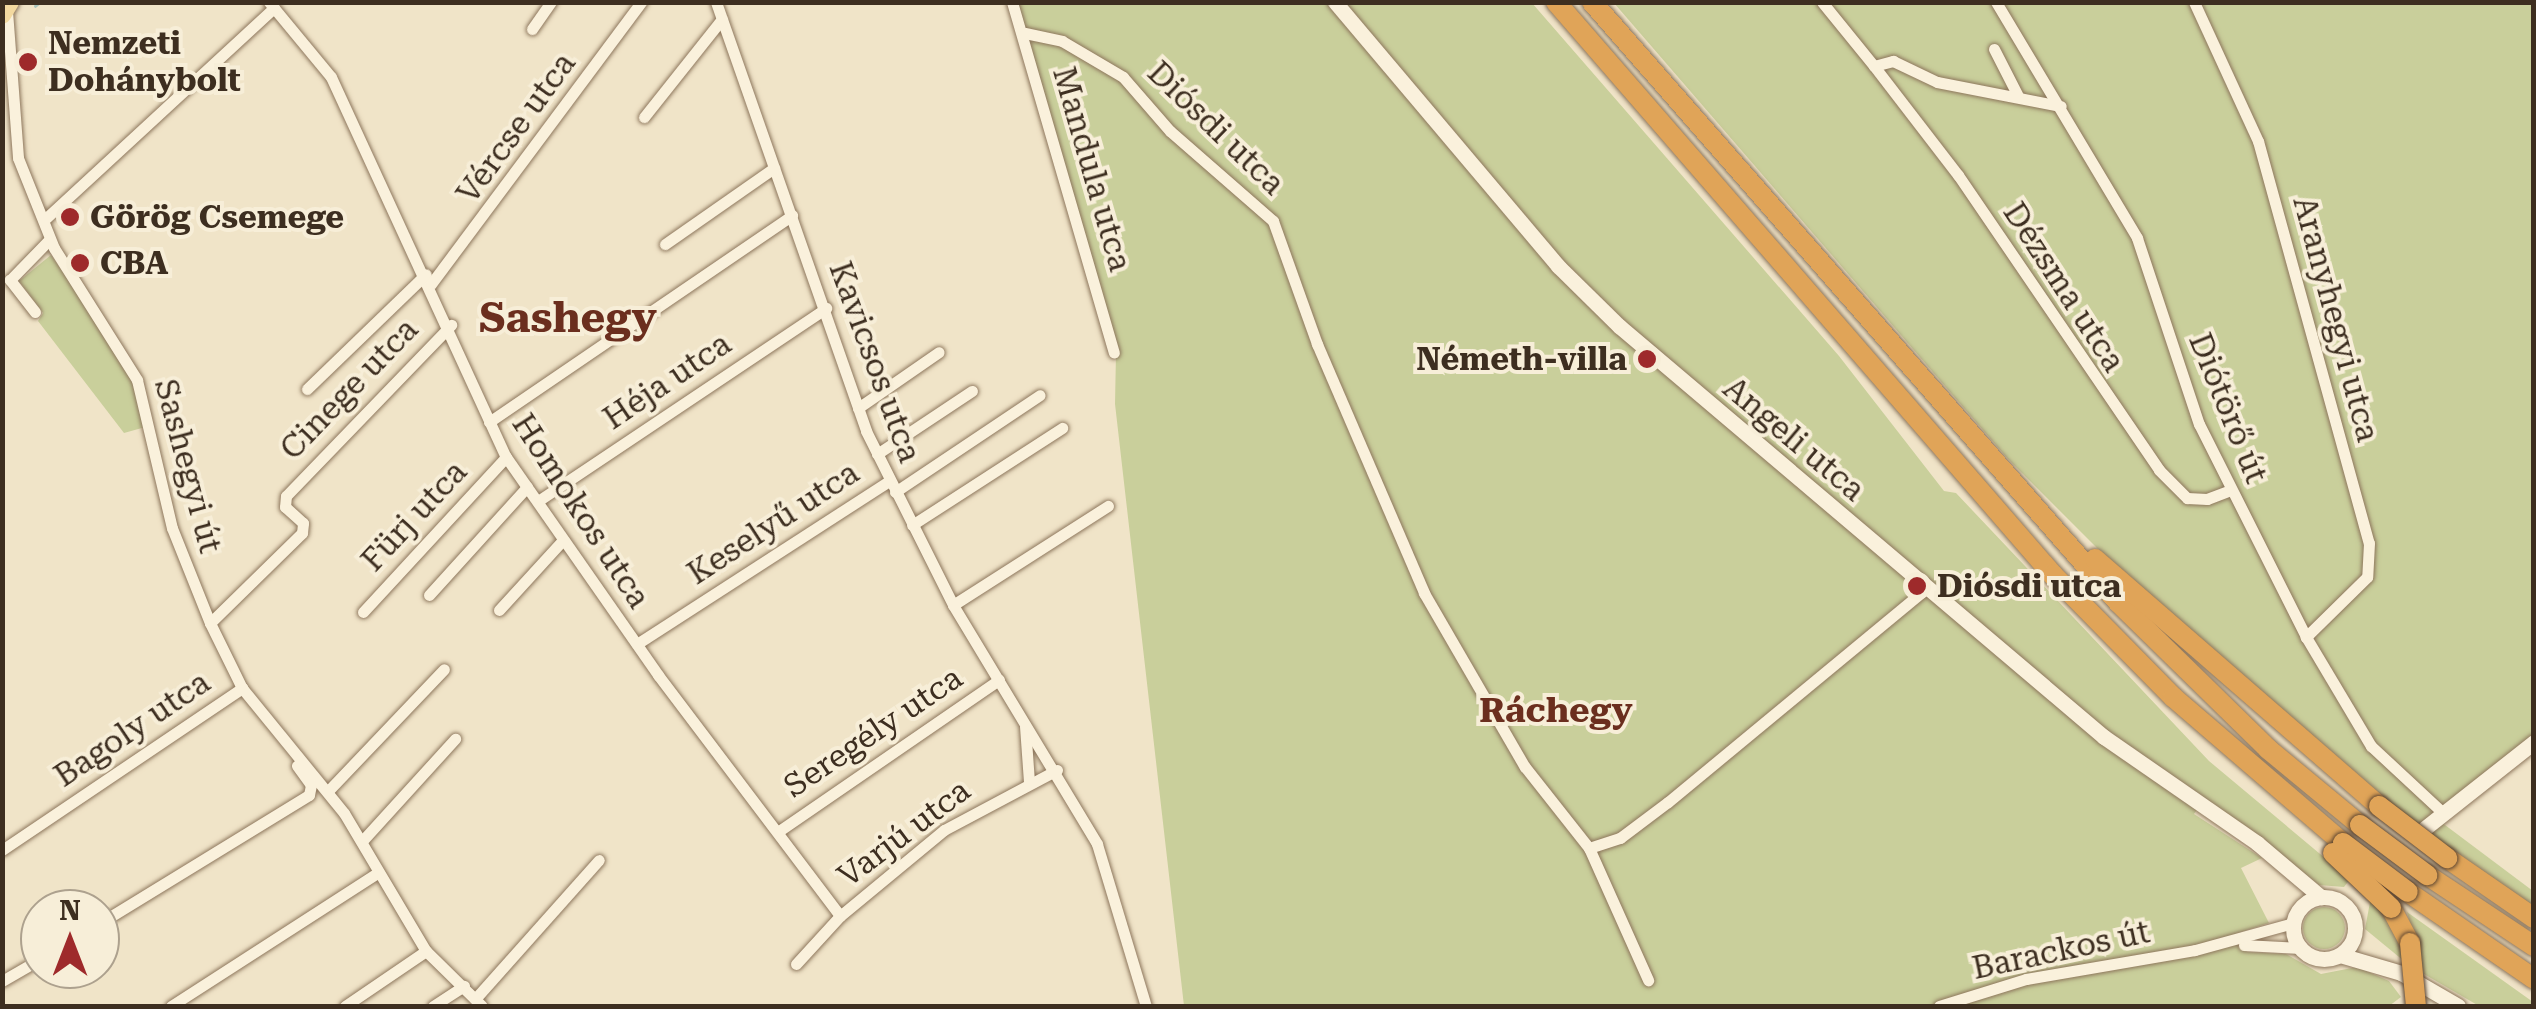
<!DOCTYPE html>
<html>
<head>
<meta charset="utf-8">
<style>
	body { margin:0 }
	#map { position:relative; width:2536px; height:1009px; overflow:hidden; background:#f0e4c8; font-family:"Roboto Serif",serif }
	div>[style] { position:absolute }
	.green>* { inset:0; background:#c9cf9b }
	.round { border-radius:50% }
	.stream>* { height:2.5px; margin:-1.25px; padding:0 1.25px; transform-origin:1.25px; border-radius:1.25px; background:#a9c4bc }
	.roads { filter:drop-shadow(0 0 2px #8d765c) drop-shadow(0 0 2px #8d765c) }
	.street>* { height:11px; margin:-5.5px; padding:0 5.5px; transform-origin:5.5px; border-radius:5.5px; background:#faf1dc }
	.secondary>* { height:15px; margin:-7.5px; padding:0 7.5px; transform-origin:7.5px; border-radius:7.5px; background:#faf1dc }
	.secondary>.ring { margin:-7.5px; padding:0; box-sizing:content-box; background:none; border:15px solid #faf1dc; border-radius:50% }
	.primary>* { height:18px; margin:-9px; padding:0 9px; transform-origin:9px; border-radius:9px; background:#f3d9a0 }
	.highway>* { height:20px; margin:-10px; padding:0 10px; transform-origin:10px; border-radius:10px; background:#e0a458 }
	.bridges { filter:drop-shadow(0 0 2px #5b4430) drop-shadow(0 0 2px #5b4430) }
	.highway-bridge>* { height:20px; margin:-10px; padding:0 10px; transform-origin:10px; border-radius:10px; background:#e0a458 }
	.dots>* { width:28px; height:28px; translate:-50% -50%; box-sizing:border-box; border:5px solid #f7eed8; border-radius:50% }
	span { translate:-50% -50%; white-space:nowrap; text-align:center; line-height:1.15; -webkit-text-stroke:8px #f7eed8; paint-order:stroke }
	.poi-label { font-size:32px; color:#3d2e20; font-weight:700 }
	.left { translate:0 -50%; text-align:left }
	.right { translate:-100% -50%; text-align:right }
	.street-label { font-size:32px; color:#3d2e20 }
	.neighbourhood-label { font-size:35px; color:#6b2e1e; font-weight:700 }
	.district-label { font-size:42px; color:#6b2e1e; font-weight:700 }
	.frame { position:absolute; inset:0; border:5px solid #3d2e20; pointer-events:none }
	.north { position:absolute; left:20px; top:889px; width:100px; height:100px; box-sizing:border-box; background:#f7eed8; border:2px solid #ada18e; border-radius:50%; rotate:0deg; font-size:28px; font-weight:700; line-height:40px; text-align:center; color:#3d2e20 }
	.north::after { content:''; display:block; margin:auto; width:35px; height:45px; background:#9e2a2b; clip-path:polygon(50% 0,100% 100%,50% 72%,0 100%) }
</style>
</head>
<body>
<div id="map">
	<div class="green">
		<div style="clip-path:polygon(1012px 3px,1532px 3px,1839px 356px,1944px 491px,1956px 493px,2209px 761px,2350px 879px,2344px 887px,2319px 885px,2261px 839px,2198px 808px,2194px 814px,2262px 858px,2241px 868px,2269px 923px,2241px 932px,2247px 952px,2286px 954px,2321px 974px,2357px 967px,2389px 981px,2401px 997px,2389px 1006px,1184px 1006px,1115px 404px,1116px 353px)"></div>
		<div style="clip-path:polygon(1614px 3px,2533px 3px,2533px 752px,2441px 822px,2533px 891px,2533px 910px,2443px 850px,2120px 571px,2008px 459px)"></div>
		<div style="clip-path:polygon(51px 255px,130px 370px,149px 426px,124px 433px,38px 321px,43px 313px,19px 281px)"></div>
		<div style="clip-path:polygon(2371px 897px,2394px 925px,2410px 966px,2365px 929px)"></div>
		<div class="round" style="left:2303px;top:907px;width:42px;height:42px"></div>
		<div style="clip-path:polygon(2407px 912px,2533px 1002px,2533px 1006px,2479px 1006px,2424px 974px)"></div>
	</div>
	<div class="stream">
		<div style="left:35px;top:6px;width:6px;rotate:-39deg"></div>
	</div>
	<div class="roads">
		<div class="street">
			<div style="left:269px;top:2px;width:97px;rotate:50.4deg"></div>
			<div style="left:331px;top:77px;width:418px;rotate:65.3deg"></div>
			<div style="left:506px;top:457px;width:266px;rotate:55.1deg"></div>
			<div style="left:658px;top:675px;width:302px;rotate:52.9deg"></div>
			<div style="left:716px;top:2px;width:454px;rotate:70.7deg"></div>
			<div style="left:866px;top:431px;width:195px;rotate:63.4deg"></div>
			<div style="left:953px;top:605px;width:279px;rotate:58.9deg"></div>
			<div style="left:1097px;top:844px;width:169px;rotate:73.2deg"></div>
			<div style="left:1012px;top:2px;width:365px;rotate:73.8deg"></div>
			<div style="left:1822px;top:2px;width:82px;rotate:50.9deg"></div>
			<div style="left:1874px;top:66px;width:20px;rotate:-15deg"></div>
			<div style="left:1893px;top:61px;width:49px;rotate:25.5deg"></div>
			<div style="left:1937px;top:82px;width:126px;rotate:11deg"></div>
			<div style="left:1996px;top:2px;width:275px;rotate:59.1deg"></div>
			<div style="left:2137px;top:238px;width:196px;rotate:71.6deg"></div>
			<div style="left:2199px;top:424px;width:238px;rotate:63.3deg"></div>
			<div style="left:2306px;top:637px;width:127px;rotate:59.2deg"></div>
			<div style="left:2371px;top:746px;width:97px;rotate:42.9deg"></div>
			<div style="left:2194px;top:2px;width:153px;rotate:65.3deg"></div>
			<div style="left:2258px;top:141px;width:417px;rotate:74.6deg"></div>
			<div style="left:2369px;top:543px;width:34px;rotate:93deg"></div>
			<div style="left:2367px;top:577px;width:86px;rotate:135.5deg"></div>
			<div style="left:7px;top:11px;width:147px;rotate:85.7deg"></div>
			<div style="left:18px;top:158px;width:97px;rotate:68.2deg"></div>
			<div style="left:54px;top:248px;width:156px;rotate:57.8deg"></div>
			<div style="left:137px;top:380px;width:152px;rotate:76.7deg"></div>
			<div style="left:172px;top:528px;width:102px;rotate:68.2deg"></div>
			<div style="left:210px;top:623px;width:72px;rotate:63.8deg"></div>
			<div style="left:242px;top:688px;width:161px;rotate:50.8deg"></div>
			<div style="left:344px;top:813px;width:161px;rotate:59.3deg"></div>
			<div style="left:426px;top:951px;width:78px;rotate:44.5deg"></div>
			<div style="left:532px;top:29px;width:33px;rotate:-55deg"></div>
			<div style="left:1025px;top:33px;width:38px;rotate:12deg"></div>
			<div style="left:1062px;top:41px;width:71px;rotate:30.5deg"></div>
			<div style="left:1123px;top:77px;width:72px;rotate:49deg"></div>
			<div style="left:1170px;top:131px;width:137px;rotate:41.1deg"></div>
			<div style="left:1273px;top:221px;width:131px;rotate:70.3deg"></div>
			<div style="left:1317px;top:344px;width:271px;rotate:66.7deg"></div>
			<div style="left:1424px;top:593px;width:201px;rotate:59.9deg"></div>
			<div style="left:1525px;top:767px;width:103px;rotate:51.7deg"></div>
			<div style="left:1589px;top:848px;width:145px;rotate:65.9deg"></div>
			<div style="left:1994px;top:49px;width:53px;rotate:62.9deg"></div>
			<div style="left:1874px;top:66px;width:138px;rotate:52.4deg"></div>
			<div style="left:1958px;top:175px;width:357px;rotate:55.7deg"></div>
			<div style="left:2159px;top:470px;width:40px;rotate:45deg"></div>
			<div style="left:2187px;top:498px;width:20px;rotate:3deg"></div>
			<div style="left:2207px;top:499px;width:25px;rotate:-21deg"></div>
			<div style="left:644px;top:117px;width:125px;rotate:-51.5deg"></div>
			<div style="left:44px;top:220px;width:313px;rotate:-42.7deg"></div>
			<div style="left:665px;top:244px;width:133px;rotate:-34.9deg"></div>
			<div style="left:431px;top:284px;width:352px;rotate:-53.3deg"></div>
			<div style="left:35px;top:312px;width:41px;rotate:-128deg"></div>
			<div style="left:10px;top:280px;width:57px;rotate:-45.7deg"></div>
			<div style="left:307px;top:389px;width:165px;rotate:-44deg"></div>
			<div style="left:858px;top:408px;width:98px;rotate:-34.7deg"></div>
			<div style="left:489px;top:422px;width:367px;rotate:-34.3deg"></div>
			<div style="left:877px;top:454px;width:114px;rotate:-33.6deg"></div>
			<div style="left:895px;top:492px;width:174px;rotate:-33.8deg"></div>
			<div style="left:538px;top:501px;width:347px;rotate:-33.8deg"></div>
			<div style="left:912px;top:525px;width:179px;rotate:-32.9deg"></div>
			<div style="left:429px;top:595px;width:146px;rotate:-47.8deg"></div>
			<div style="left:953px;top:605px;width:184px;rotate:-32.6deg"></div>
			<div style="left:499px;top:610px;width:95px;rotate:-47.6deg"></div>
			<div style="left:363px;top:612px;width:211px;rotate:-47.3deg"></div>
			<div style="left:210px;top:623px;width:129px;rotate:-44.4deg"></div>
			<div style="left:302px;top:533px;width:10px;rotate:-84deg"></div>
			<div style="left:303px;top:523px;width:24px;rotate:-138deg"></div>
			<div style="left:285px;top:507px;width:11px;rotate:-85deg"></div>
			<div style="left:286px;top:496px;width:238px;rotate:-46deg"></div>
			<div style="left:637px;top:644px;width:300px;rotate:-32.9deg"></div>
			<div style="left:1025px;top:726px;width:56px;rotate:85.9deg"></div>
			<div style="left:328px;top:791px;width:168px;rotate:-46.4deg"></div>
			<div style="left:779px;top:831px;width:267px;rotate:-34.5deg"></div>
			<div style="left:363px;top:840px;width:137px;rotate:-47.7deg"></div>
			<div style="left:1589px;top:848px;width:33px;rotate:-18deg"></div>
			<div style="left:1620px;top:838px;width:60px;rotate:-36.9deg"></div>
			<div style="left:1668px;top:802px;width:337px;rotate:-39.6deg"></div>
			<div style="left:2px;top:850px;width:290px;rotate:-34deg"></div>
			<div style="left:100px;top:923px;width:245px;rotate:-31.5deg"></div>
			<div style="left:309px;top:795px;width:10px;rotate:-79deg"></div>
			<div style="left:311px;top:785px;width:24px;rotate:-126deg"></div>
			<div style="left:2244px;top:945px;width:56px;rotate:3.1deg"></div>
			<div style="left:796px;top:964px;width:65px;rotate:-47.5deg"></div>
			<div style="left:840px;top:916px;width:135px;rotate:-39.6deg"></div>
			<div style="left:944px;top:830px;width:128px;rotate:-28deg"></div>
			<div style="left:2px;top:981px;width:44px;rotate:-30.1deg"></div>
			<div style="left:475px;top:999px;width:186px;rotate:-48.3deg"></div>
			<div style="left:171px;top:1006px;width:247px;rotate:-32.8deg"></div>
			<div style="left:345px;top:1006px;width:98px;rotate:-34.2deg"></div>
			<div style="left:433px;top:1006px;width:37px;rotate:-33deg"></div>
			<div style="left:1939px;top:1006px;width:91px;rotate:-17.2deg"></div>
			<div style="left:2026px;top:979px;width:171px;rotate:-9.7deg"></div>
			<div style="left:2195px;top:950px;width:102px;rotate:-15.4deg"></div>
		</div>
		<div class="secondary">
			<div style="left:1335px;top:2px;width:346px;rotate:49.8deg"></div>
			<div style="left:1558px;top:266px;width:86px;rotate:44.5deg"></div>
			<div style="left:1619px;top:326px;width:636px;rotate:40.28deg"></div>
			<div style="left:2104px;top:737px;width:186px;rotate:34.7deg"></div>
			<div style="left:2257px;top:843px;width:84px;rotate:40.2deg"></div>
			<div style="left:2425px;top:828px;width:139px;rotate:-38.3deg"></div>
			<div class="ring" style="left:2293px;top:897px;width:47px;height:47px"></div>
			<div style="left:2340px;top:955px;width:64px;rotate:16.4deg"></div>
			<div style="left:2401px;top:973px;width:66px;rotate:30.1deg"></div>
		</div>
		<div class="primary">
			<div style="left:2px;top:15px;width:15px;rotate:-58deg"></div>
		</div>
		<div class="highway">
			<div style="left:1556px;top:2px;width:759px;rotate:49.06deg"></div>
			<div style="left:2053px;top:575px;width:171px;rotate:45.5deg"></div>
			<div style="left:2173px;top:697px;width:224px;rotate:40.7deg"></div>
			<div style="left:1592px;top:2px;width:798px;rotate:48.76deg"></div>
			<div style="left:2118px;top:602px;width:210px;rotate:44.4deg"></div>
			<div style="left:2268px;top:749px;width:119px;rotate:39.6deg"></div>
			<div style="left:2095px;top:559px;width:376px;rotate:41deg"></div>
			<div style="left:2447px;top:858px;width:106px;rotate:34.6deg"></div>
			<div style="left:2427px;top:875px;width:128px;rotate:33.6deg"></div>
			<div style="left:2408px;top:892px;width:153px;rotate:34.6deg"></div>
			<div style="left:2391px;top:908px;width:40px;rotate:62deg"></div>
		</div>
	</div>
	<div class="bridges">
		<div class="highway-bridge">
			<div style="left:2379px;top:806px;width:86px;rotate:37.4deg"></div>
			<div style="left:2360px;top:825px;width:84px;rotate:36.7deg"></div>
			<div style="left:2343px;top:843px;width:81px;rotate:37deg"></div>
			<div style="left:2333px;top:853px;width:80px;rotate:43.5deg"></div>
			<div style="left:2410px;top:943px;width:63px;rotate:84.6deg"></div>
		</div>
	</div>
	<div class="dots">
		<div style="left:28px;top:62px;background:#9e2a2b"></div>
		<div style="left:70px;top:217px;background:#9e2a2b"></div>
		<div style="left:80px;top:263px;background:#9e2a2b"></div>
		<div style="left:1647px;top:359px;background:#9e2a2b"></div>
		<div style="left:1917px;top:586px;background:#9e2a2b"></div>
	</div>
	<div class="poi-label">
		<span class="left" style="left:48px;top:62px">Nemzeti<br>Dohánybolt</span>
		<span class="left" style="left:90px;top:217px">Görög Csemege</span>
		<span class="left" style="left:100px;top:263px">CBA</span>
		<span class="right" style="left:1627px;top:359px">Németh-villa</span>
		<span class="left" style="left:1937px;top:586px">Diósdi utca</span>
	</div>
	<div class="street-label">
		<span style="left:516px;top:128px;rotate:-54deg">Vércse utca</span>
		<span style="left:1216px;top:128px;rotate:44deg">Diósdi utca</span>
		<span style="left:1092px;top:169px;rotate:74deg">Mandula utca</span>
		<span style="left:2064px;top:287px;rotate:57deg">Dézsma utca</span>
		<span style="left:2336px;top:319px;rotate:75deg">Aranyhegyi utca</span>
		<span style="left:875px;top:362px;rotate:70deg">Kavicsos utca</span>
		<span style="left:667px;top:381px;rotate:-34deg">Héja utca</span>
		<span style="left:349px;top:389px;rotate:-46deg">Cinege utca</span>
		<span style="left:2228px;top:408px;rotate:68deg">Diótörő út</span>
		<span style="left:1794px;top:439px;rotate:40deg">Angeli utca</span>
		<span style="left:188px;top:466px;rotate:75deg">Sashegyi út</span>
		<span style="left:581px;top:511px;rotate:57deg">Homokos utca</span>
		<span style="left:414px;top:516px;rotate:-47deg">Fürj utca</span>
		<span style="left:773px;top:523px;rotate:-33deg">Keselyű utca</span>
		<span style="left:132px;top:729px;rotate:-34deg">Bagoly utca</span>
		<span style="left:873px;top:732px;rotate:-34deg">Seregély utca</span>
		<span style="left:904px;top:833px;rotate:-37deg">Varjú utca</span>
		<span style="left:2061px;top:950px;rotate:-12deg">Barackos út</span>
	</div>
	<div class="neighbourhood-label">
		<span style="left:1556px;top:711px">Ráchegy</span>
	</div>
	<div class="district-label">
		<span style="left:568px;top:318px">Sashegy</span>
	</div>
	<div class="frame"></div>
	<div class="north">N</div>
</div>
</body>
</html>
